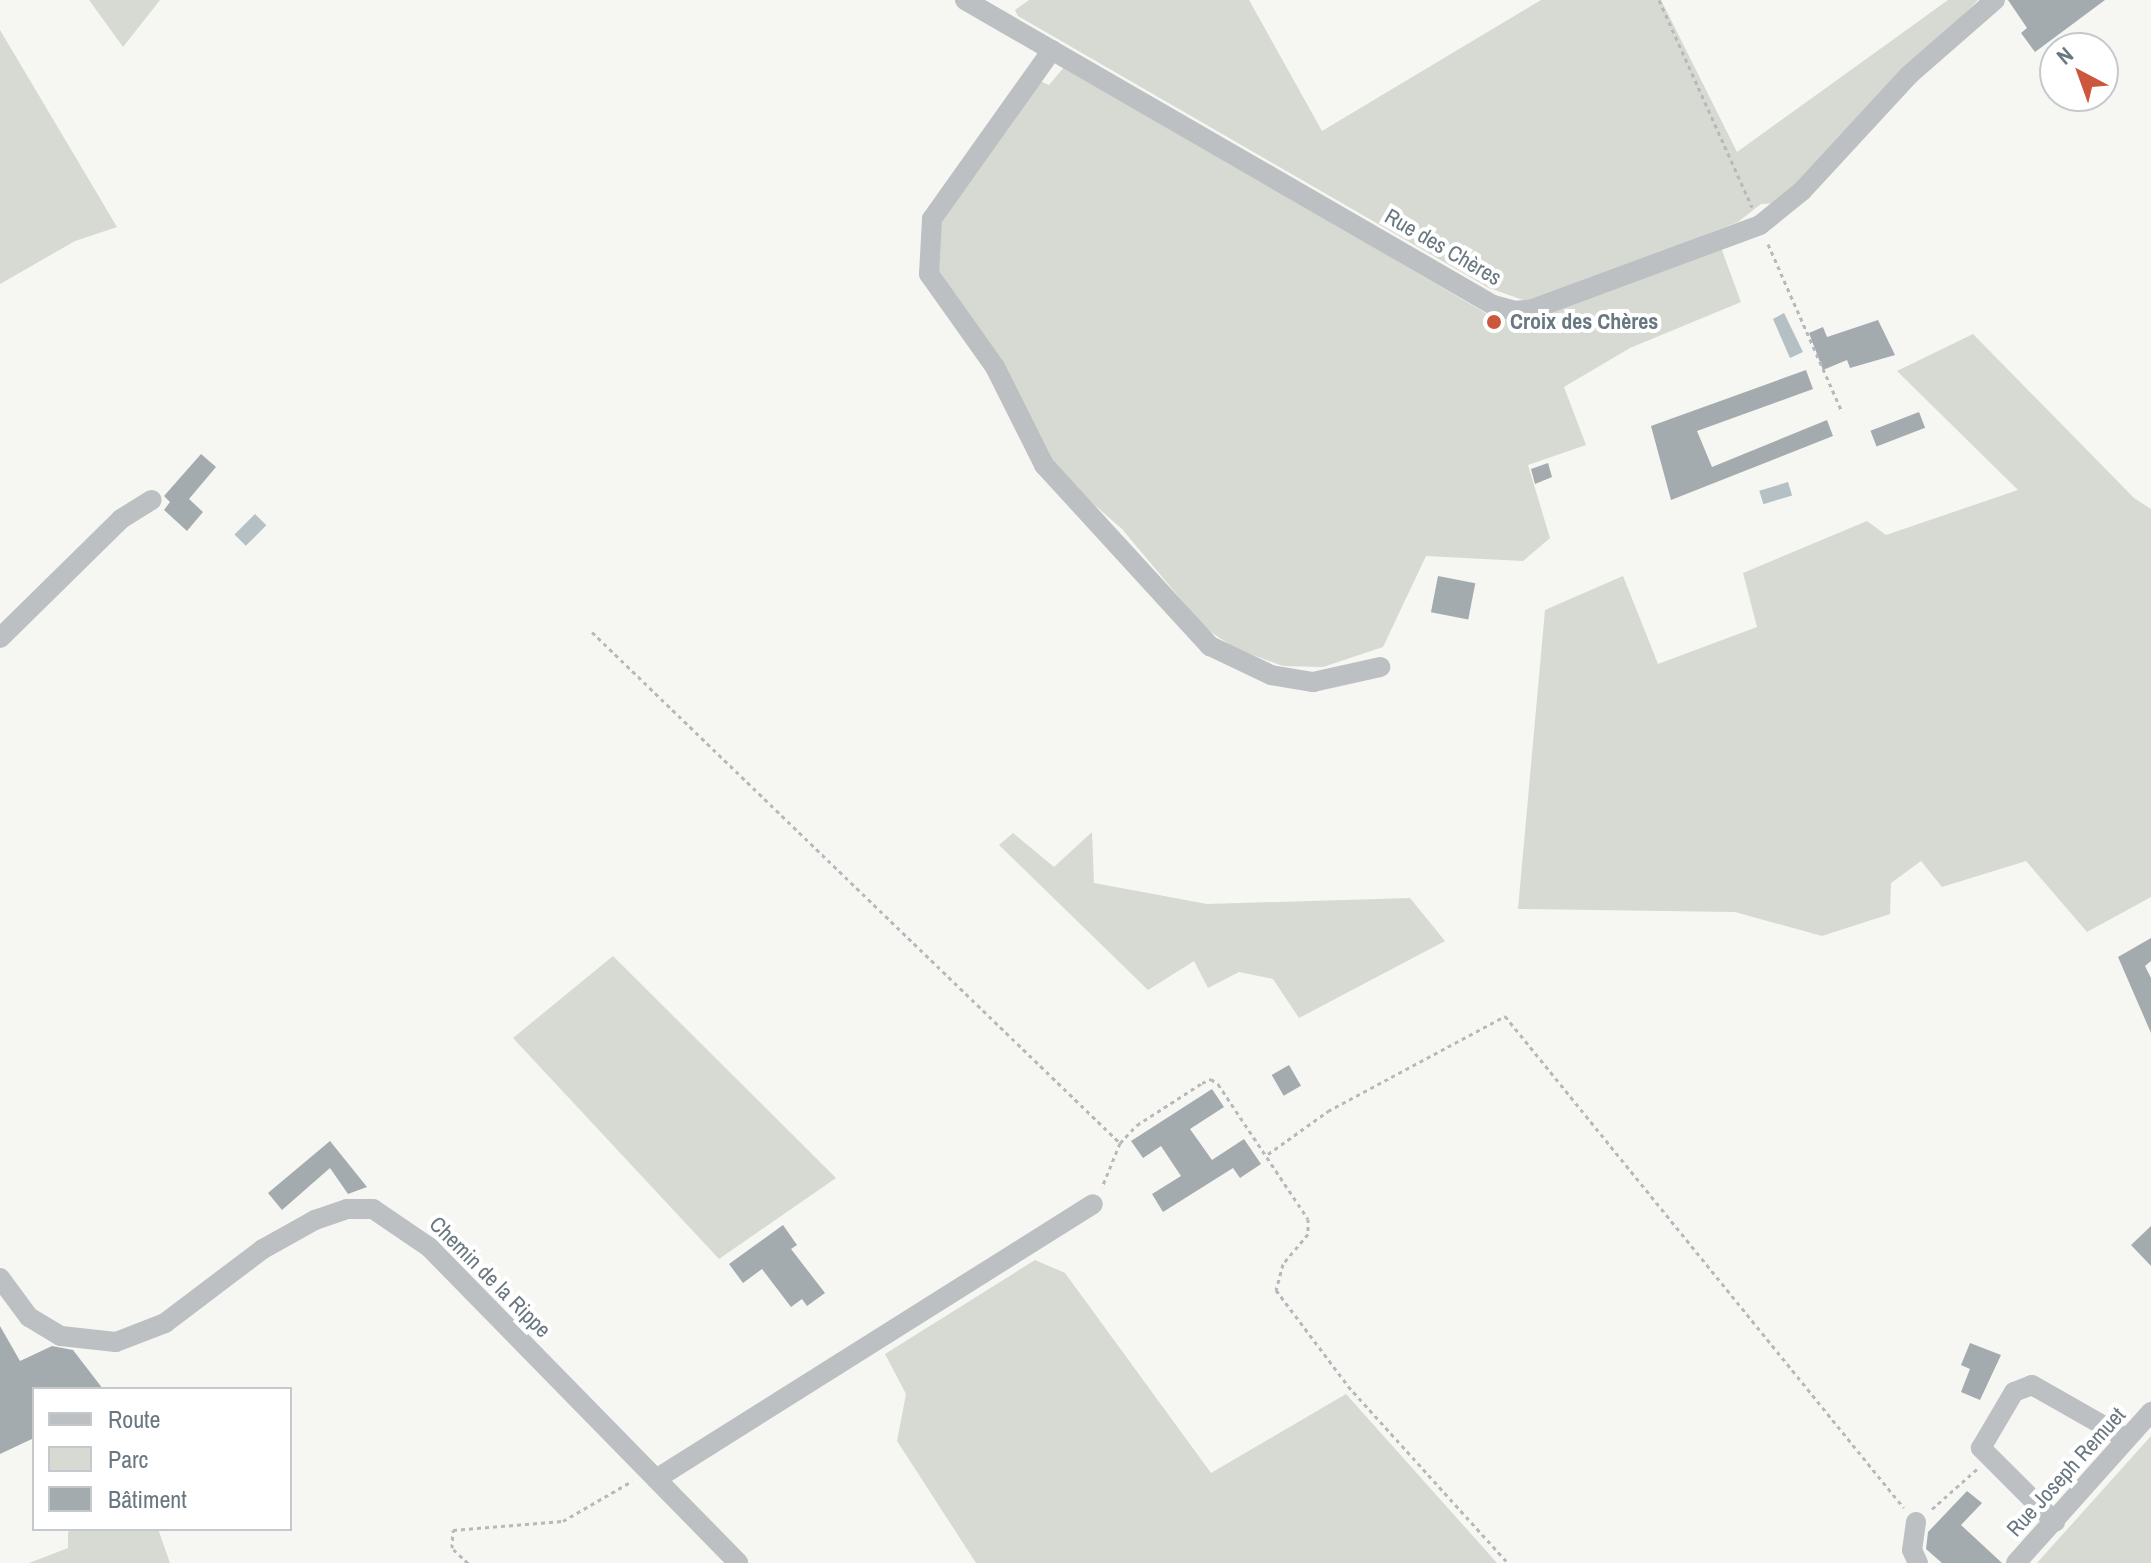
<!DOCTYPE html>
<html>
<head>
<meta charset="utf-8">
<style>
	body { margin:0 }
	#map { position:relative; width:2151px; height:1563px; overflow:hidden; background:#f6f6f3; font-family:"Archivo Narrow",sans-serif }
	div>[style] { position:absolute }
	.green>* { inset:0; background:#d6dad3 }
	.water>* { inset:0; background:#b4c0c3; transform-origin:0 0 }
	.building>* { inset:0; background:#a4abaf; transform-origin:0 0 }
	.path>* { height:3px; margin-top:-1.5px; transform-origin:0; background:repeating-linear-gradient(90deg,#b6b9bb 0 4px,transparent 0 8px) }
	.minor>* { height:20px; margin:-10px; padding:0 10px; transform-origin:10px; border-radius:10px; background:#bcc0c2 }
	.dots>* { width:22px; height:22px; translate:-50% -50%; box-sizing:border-box; border:4px solid #fff; border-radius:50% }
	span { translate:-50% -50%; white-space:nowrap; text-align:center; line-height:1.15; -webkit-text-stroke:8px #fff; paint-order:stroke }
	.street-label { font-size:22px; color:#697780 }
	.poi-label { font-size:22px; color:#697780; font-weight:700 }
	.left { translate:0 -50%; text-align:left }
	.legend { position:absolute; left:32px; top:1387px; width:260px; height:144px; box-sizing:border-box; background:#fff; border:2px solid #c3c9cc; margin:0; padding:10px 14px; list-style:none; font-size:24px; color:#697780 }
	.legend li { display:flex; align-items:center; gap:16px; height:40px }
	.legend b { width:40px; border:2px solid #c3c9cc }
	.north { position:absolute; left:2039px; top:32px; width:80px; height:80px; box-sizing:border-box; background:#fff; border:2px solid #c3c9cc; border-radius:50%; rotate:319deg; font-size:22px; font-weight:700; line-height:32px; text-align:center; color:#697780 }
	.north::after { content:''; display:block; margin:auto; width:28px; height:36px; background:#cc573d; clip-path:polygon(50% 0,100% 100%,50% 72%,0 100%) }
</style>
</head>
<body>
<div id="map">
	<div class="green">
		<div style="clip-path:polygon(89px 0,160px 0,123px 47px)"></div>
		<div style="clip-path:polygon(1029px 0,1249px 0,1322px 131px,1541px 0,1661px 0,1737px 152px,1948px 0,1978px 0,1779px 203px,1761px 204px,1738px 222px,1532px 303px,1489px 288px,1018px 16px,1015px 10px)"></div>
		<div style="clip-path:polygon(0 30px,117px 227px,75px 241px,0 284px)"></div>
		<div style="clip-path:polygon(1065px 66px,1489px 315px,1512px 320px,1720px 245px,1741px 302px,1630px 348px,1564px 387px,1586px 445px,1528px 465px,1550px 538px,1523px 561px,1426px 556px,1383px 647px,1323px 667px,1283px 666px,1236px 649px,1205px 628px,1122px 529px,1058px 473px,933px 266px,934px 239px,945px 211px,1040px 81px,1049px 85px)"></div>
		<div style="clip-path:polygon(1973px 334px,2134px 498px,2151px 509px,2151px 897px,2087px 932px,2026px 861px,1942px 887px,1921px 861px,1891px 883px,1890px 914px,1822px 936px,1735px 912px,1518px 909px,1545px 610px,1623px 576px,1658px 664px,1757px 627px,1743px 573px,1867px 521px,1886px 535px,2018px 490px,1897px 371px)"></div>
		<div style="clip-path:polygon(1092px 832px,1094px 883px,1207px 904px,1410px 898px,1445px 941px,1299px 1018px,1273px 979px,1239px 972px,1208px 988px,1194px 961px,1148px 990px,999px 845px,1013px 833px,1054px 867px)"></div>
		<div style="clip-path:polygon(613px 956px,836px 1178px,719px 1259px,513px 1038px)"></div>
		<div style="clip-path:polygon(1035px 1260px,1065px 1273px,1211px 1473px,1346px 1394px,1497px 1563px,976px 1563px,897px 1441px,906px 1394px,885px 1354px)"></div>
		<div style="clip-path:polygon(2151px 1436px,2151px 1563px,2037px 1563px)"></div>
		<div style="clip-path:polygon(73px 1529px,158px 1529px,170px 1563px,29px 1563px,68px 1548px,68px 1532px)"></div>
	</div>
	<div class="water">
		<div style="clip-path:polygon(1784px 313px,1803px 352px,1790px 358px,1773px 319px)"></div>
		<div style="left:1788px;top:482px;width:14px;height:30px;rotate:73deg"></div>
		<div style="left:255px;top:514px;width:16px;height:29px;rotate:45deg"></div>
	</div>
	<div class="building">
		<div style="clip-path:polygon(2008px 0,2105px 0,2035px 52px,2021px 33px,2027px 28px)"></div>
		<div style="clip-path:polygon(1878px 320px,1895px 355px,1850px 368px,1847px 360px,1823px 370px,1809px 333px,1823px 327px,1827px 337px)"></div>
		<div style="clip-path:polygon(1806px 370px,1813px 389px,1697px 431px,1712px 467px,1827px 420px,1833px 436px,1671px 500px,1651px 426px)"></div>
		<div style="left:1919px;top:412px;width:17px;height:52px;rotate:69deg"></div>
		<div style="clip-path:polygon(201px 454px,216px 467px,189px 499px,203px 512px,187px 531px,164px 510px,170px 502px,164px 496px)"></div>
		<div style="clip-path:polygon(1548px 463px,1552px 477px,1535px 484px,1531px 469px)"></div>
		<div style="left:1438px;top:576px;width:38px;height:37px;rotate:11deg"></div>
		<div style="clip-path:polygon(2151px 938px,2151px 961px,2145px 966px,2151px 978px,2151px 1033px,2118px 957px)"></div>
		<div style="left:1289px;top:1065px;width:24px;height:20px;rotate:60deg"></div>
		<div style="clip-path:polygon(1212px 1089px,1224px 1107px,1190px 1129px,1212px 1160px,1244px 1139px,1261px 1164px,1240px 1178px,1233px 1168px,1163px 1212px,1152px 1194px,1181px 1176px,1161px 1146px,1143px 1158px,1131px 1141px)"></div>
		<div style="clip-path:polygon(330px 1141px,367px 1187px,348px 1194px,330px 1168px,282px 1210px,268px 1193px)"></div>
		<div style="clip-path:polygon(783px 1225px,797px 1245px,791px 1249px,825px 1293px,807px 1306px,802px 1299px,791px 1307px,762px 1269px,743px 1283px,729px 1264px)"></div>
		<div style="clip-path:polygon(2151px 1226px,2151px 1266px,2131px 1245px)"></div>
		<div style="clip-path:polygon(0 1326px,20px 1361px,52px 1346px,73px 1350px,103px 1389px,34px 1389px,34px 1438px,0 1454px)"></div>
		<div style="clip-path:polygon(1970px 1343px,2001px 1355px,1980px 1400px,1961px 1392px,1970px 1369px,1961px 1365px)"></div>
		<div style="clip-path:polygon(1967px 1491px,1982px 1503px,1961px 1525px,2002px 1563px,1942px 1563px,1926px 1549px,1928px 1532px)"></div>
	</div>
	<div class="path">
		<div style="left:1659px;top:0;width:227px;rotate:65.8deg"></div>
		<div style="left:1768px;top:244px;width:184px;rotate:66.2deg"></div>
		<div style="left:592px;top:632px;width:735px;rotate:44.06deg"></div>
		<div style="left:1120px;top:1143px;width:48px;rotate:112.2deg"></div>
		<div style="left:1120px;top:1143px;width:25px;rotate:-47deg"></div>
		<div style="left:1137px;top:1125px;width:77px;rotate:-32.9deg"></div>
		<div style="left:1202px;top:1083px;width:10px;rotate:-24deg"></div>
		<div style="left:1211px;top:1079px;width:9px;rotate:36deg"></div>
		<div style="left:1218px;top:1084px;width:162px;rotate:56.3deg"></div>
		<div style="left:1308px;top:1219px;width:15px;rotate:90deg"></div>
		<div style="left:1308px;top:1234px;width:39px;rotate:130deg"></div>
		<div style="left:1283px;top:1264px;width:27px;rotate:105deg"></div>
		<div style="left:1276px;top:1290px;width:120px;rotate:53.1deg"></div>
		<div style="left:1348px;top:1386px;width:239px;rotate:47.9deg"></div>
		<div style="left:1268px;top:1154px;width:74px;rotate:-35.6deg"></div>
		<div style="left:1328px;top:1111px;width:201px;rotate:-28.2deg"></div>
		<div style="left:1505px;top:1016px;width:633px;rotate:50.96deg"></div>
		<div style="left:1932px;top:1509px;width:60px;rotate:-41.6deg"></div>
		<div style="left:468px;top:1563px;width:22px;rotate:-137deg"></div>
		<div style="left:452px;top:1548px;width:18px;rotate:-87deg"></div>
		<div style="left:453px;top:1530px;width:110px;rotate:-4.7deg"></div>
		<div style="left:563px;top:1521px;width:80px;rotate:-30.1deg"></div>
	</div>
	<div class="minor">
		<div style="left:965px;top:0;width:610px;rotate:30.01deg"></div>
		<div style="left:1493px;top:305px;width:23px;rotate:15deg"></div>
		<div style="left:1515px;top:311px;width:18px;rotate:-6deg"></div>
		<div style="left:1533px;top:309px;width:242px;rotate:-20.3deg"></div>
		<div style="left:1760px;top:225px;width:54px;rotate:-39deg"></div>
		<div style="left:1802px;top:191px;width:158px;rotate:-47.3deg"></div>
		<div style="left:1909px;top:75px;width:114px;rotate:-41.1deg"></div>
		<div style="left:1052px;top:50px;width:207px;rotate:125.4deg"></div>
		<div style="left:932px;top:219px;width:55px;rotate:93.1deg"></div>
		<div style="left:929px;top:274px;width:114px;rotate:54.6deg"></div>
		<div style="left:995px;top:367px;width:110px;rotate:63.4deg"></div>
		<div style="left:1044px;top:465px;width:246px;rotate:47.5deg"></div>
		<div style="left:1210px;top:646px;width:68px;rotate:25.4deg"></div>
		<div style="left:1271px;top:675px;width:43px;rotate:9.5deg"></div>
		<div style="left:1313px;top:682px;width:69px;rotate:-12.6deg"></div>
		<div style="left:0;top:638px;width:170px;rotate:-44.5deg"></div>
		<div style="left:121px;top:519px;width:36px;rotate:-32deg"></div>
		<div style="left:0;top:1278px;width:49px;rotate:53.4deg"></div>
		<div style="left:29px;top:1317px;width:37px;rotate:31deg"></div>
		<div style="left:61px;top:1336px;width:55px;rotate:6.2deg"></div>
		<div style="left:116px;top:1342px;width:53px;rotate:-21.2deg"></div>
		<div style="left:165px;top:1323px;width:123px;rotate:-37.1deg"></div>
		<div style="left:263px;top:1249px;width:60px;rotate:-29.1deg"></div>
		<div style="left:315px;top:1220px;width:34px;rotate:-19deg"></div>
		<div style="left:347px;top:1209px;width:26px"></div>
		<div style="left:373px;top:1209px;width:68px;rotate:34.2deg"></div>
		<div style="left:429px;top:1247px;width:442px;rotate:45.6deg"></div>
		<div style="left:656px;top:1479px;width:516px;rotate:-32.18deg"></div>
		<div style="left:1916px;top:1522px;width:28px;rotate:98deg"></div>
		<div style="left:1912px;top:1550px;width:14px;rotate:65deg"></div>
		<div style="left:2055px;top:1522px;width:105px;rotate:-135deg"></div>
		<div style="left:1981px;top:1448px;width:65px;rotate:-59.5deg"></div>
		<div style="left:2014px;top:1392px;width:19px;rotate:-21deg"></div>
		<div style="left:2032px;top:1385px;width:109px;rotate:29.6deg"></div>
		<div style="left:2016px;top:1563px;width:203px;rotate:-48.2deg"></div>
	</div>
	<div class="dots">
		<div style="left:1494px;top:322px;background:#cc573d"></div>
	</div>
	<div class="street-label">
		<span style="left:1443px;top:247px;rotate:30deg">Rue des Chères</span>
		<span style="left:490px;top:1277px;rotate:45deg">Chemin de la Rippe</span>
		<span style="left:2066px;top:1472px;rotate:-48deg">Rue Joseph Remuet</span>
	</div>
	<div class="poi-label">
		<span class="left" style="left:1510px;top:322px">Croix des Chères</span>
	</div>
	<ul class="legend">
	<li><b style="height:10px;background:#bcc0c2"></b>Route</li>
	<li><b style="height:22px;background:#d6dad3"></b>Parc</li>
	<li><b style="height:22px;background:#a4abaf"></b>Bâtiment</li>
	</ul>
	<div class="north">N</div>
</div>
</body>
</html>
